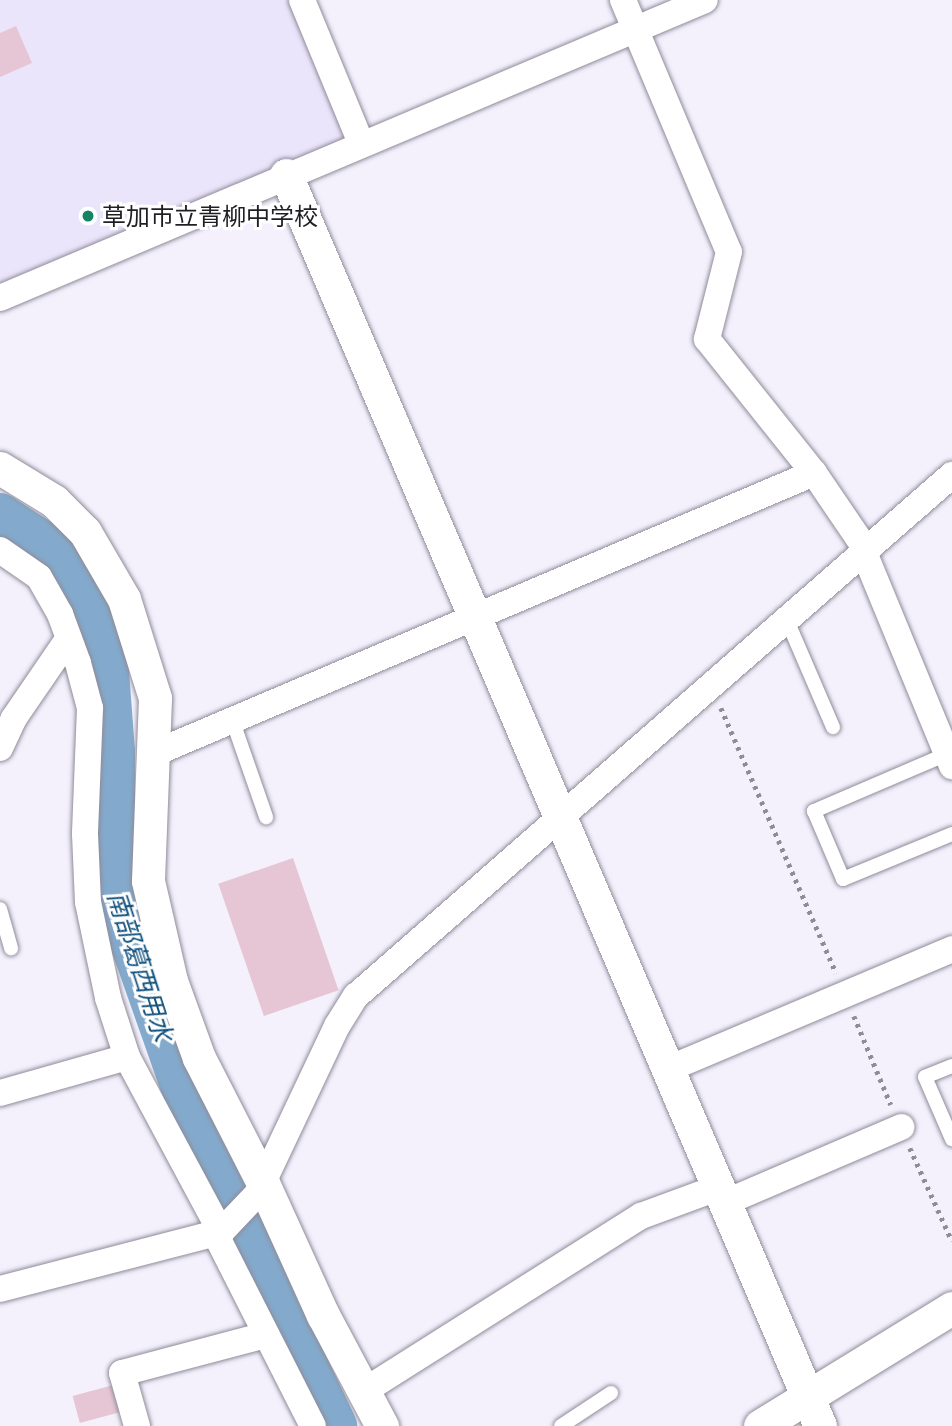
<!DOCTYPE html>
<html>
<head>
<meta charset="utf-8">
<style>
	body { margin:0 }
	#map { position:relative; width:952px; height:1426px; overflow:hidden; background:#f4f1fd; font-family:Barlow,"Noto Sans JP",sans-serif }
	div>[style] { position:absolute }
	.built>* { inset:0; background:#ebe5fc }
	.green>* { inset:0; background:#e6c6d4; transform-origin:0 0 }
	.river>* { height:42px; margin:-21px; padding:0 21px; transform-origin:21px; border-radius:21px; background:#83aacc }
	.path>* { height:4.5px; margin-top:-2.25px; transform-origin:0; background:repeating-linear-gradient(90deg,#8e8c94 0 3.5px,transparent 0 8.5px) }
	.roads { filter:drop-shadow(0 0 2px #8f8b99) drop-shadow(0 0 2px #8f8b99) }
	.service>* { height:14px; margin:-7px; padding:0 7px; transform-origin:7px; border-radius:7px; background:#fff }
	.minor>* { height:26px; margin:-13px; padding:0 13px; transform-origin:13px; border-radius:13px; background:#fff }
	.tertiary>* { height:33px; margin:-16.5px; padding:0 16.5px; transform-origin:16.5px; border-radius:16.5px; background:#fff }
	.dots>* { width:19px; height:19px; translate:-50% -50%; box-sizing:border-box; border:4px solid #fff; border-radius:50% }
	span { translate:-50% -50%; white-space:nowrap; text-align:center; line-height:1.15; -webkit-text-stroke:6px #fff; paint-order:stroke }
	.poi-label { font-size:24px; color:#1f1e23 }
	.left { translate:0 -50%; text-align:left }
	.water-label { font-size:26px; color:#10507c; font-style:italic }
</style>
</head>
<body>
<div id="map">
	<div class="built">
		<div style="clip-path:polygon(0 0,292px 0,354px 139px,0 293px)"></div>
	</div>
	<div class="green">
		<div style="clip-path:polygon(16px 26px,32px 63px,0 77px,0 33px)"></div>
		<div style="left:293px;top:858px;width:140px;height:79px;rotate:71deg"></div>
		<div style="left:117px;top:1384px;width:28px;height:46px;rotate:75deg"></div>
	</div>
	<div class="river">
		<div style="left:0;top:514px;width:70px;rotate:32.8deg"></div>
		<div style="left:59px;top:552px;width:72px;rotate:59.9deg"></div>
		<div style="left:95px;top:614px;width:33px;rotate:70deg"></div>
		<div style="left:106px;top:645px;width:106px;rotate:85.7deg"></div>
		<div style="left:114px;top:751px;width:144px;rotate:90deg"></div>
		<div style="left:114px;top:895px;width:256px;rotate:70.6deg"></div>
		<div style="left:199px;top:1137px;width:320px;rotate:64.6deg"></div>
	</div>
	<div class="path">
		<div style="left:721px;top:708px;width:289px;rotate:66.5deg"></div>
		<div style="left:854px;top:1016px;width:96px;rotate:67.4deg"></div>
		<div style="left:910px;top:1148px;width:102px;rotate:65.7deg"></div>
	</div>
	<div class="roads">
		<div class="service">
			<div style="left:786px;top:618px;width:119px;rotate:66.7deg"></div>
			<div style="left:233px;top:722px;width:101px;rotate:70.8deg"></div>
			<div style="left:947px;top:754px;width:145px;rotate:156.8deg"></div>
			<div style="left:814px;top:811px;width:74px;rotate:66.9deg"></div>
			<div style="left:843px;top:879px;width:118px;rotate:-22.4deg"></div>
			<div style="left:0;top:909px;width:41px;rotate:74.2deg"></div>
			<div style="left:952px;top:1066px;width:29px;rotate:158deg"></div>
			<div style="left:925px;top:1077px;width:68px;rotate:66.5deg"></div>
			<div style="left:561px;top:1426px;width:60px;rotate:-33.4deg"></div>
		</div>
		<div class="minor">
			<div style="left:302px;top:0;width:155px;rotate:67.6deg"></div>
			<div style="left:623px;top:0;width:273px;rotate:67.2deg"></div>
			<div style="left:729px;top:252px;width:90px;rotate:104.2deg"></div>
			<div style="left:707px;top:339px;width:171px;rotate:51.4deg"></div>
			<div style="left:814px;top:473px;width:91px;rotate:55.8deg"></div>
			<div style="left:0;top:298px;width:765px;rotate:-22.91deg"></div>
			<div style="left:0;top:550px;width:47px;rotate:34.7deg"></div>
			<div style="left:39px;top:577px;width:43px;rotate:60.4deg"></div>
			<div style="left:60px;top:614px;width:52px;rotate:69.8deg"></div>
			<div style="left:78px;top:663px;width:47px;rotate:75.1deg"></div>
			<div style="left:90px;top:708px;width:126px;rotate:92.3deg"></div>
			<div style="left:85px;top:834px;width:68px;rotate:87.5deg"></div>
			<div style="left:88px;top:902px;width:98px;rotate:78.2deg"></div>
			<div style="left:108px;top:998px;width:62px;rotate:72.1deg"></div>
			<div style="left:127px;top:1057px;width:199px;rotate:61.8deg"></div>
			<div style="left:863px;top:550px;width:234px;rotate:67.6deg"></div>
			<div style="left:0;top:748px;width:33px;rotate:-65deg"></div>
			<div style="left:14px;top:718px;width:96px;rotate:-55.6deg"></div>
			<div style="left:155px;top:753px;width:716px;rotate:-23.02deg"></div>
			<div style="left:666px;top:1070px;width:311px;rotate:-22.9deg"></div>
			<div style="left:0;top:1093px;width:132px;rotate:-15.8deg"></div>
			<div style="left:724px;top:1203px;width:193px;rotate:-23.2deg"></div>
			<div style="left:216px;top:1235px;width:214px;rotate:63.1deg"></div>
			<div style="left:0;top:1289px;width:228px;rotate:-14.5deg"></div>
			<div style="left:221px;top:1232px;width:54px;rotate:-46.5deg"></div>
			<div style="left:258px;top:1193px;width:185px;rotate:-64.7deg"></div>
			<div style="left:337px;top:1026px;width:36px;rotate:-58deg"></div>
			<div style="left:356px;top:996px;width:792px;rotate:-41.16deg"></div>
			<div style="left:364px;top:1391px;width:328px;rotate:-32.3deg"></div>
			<div style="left:641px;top:1216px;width:81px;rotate:-20.2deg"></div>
			<div style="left:137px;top:1426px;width:55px;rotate:-105.8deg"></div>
			<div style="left:122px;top:1373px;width:149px;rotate:-14.8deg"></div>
		</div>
		<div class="tertiary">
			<div style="left:286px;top:175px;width:1360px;rotate:66.88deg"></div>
			<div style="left:0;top:468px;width:63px;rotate:31.4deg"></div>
			<div style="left:54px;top:501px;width:44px;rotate:45deg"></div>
			<div style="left:85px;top:532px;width:78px;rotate:59.8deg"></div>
			<div style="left:124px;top:599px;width:104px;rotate:72.6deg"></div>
			<div style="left:155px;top:698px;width:183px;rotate:92.2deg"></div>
			<div style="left:148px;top:881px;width:103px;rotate:77deg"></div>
			<div style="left:171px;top:981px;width:82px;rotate:70deg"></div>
			<div style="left:199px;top:1058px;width:140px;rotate:62.9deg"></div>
			<div style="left:263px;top:1183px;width:145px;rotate:65.6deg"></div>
			<div style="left:323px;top:1315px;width:126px;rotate:62deg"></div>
			<div style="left:760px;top:1426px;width:225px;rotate:-31.6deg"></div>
		</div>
	</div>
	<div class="dots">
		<div style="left:88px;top:216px;background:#148463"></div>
	</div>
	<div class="poi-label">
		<span class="left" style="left:102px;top:216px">草加市立青柳中学校</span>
	</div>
	<div class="water-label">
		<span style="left:141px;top:966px;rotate:72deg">南部葛西用水</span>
	</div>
</div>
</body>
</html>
